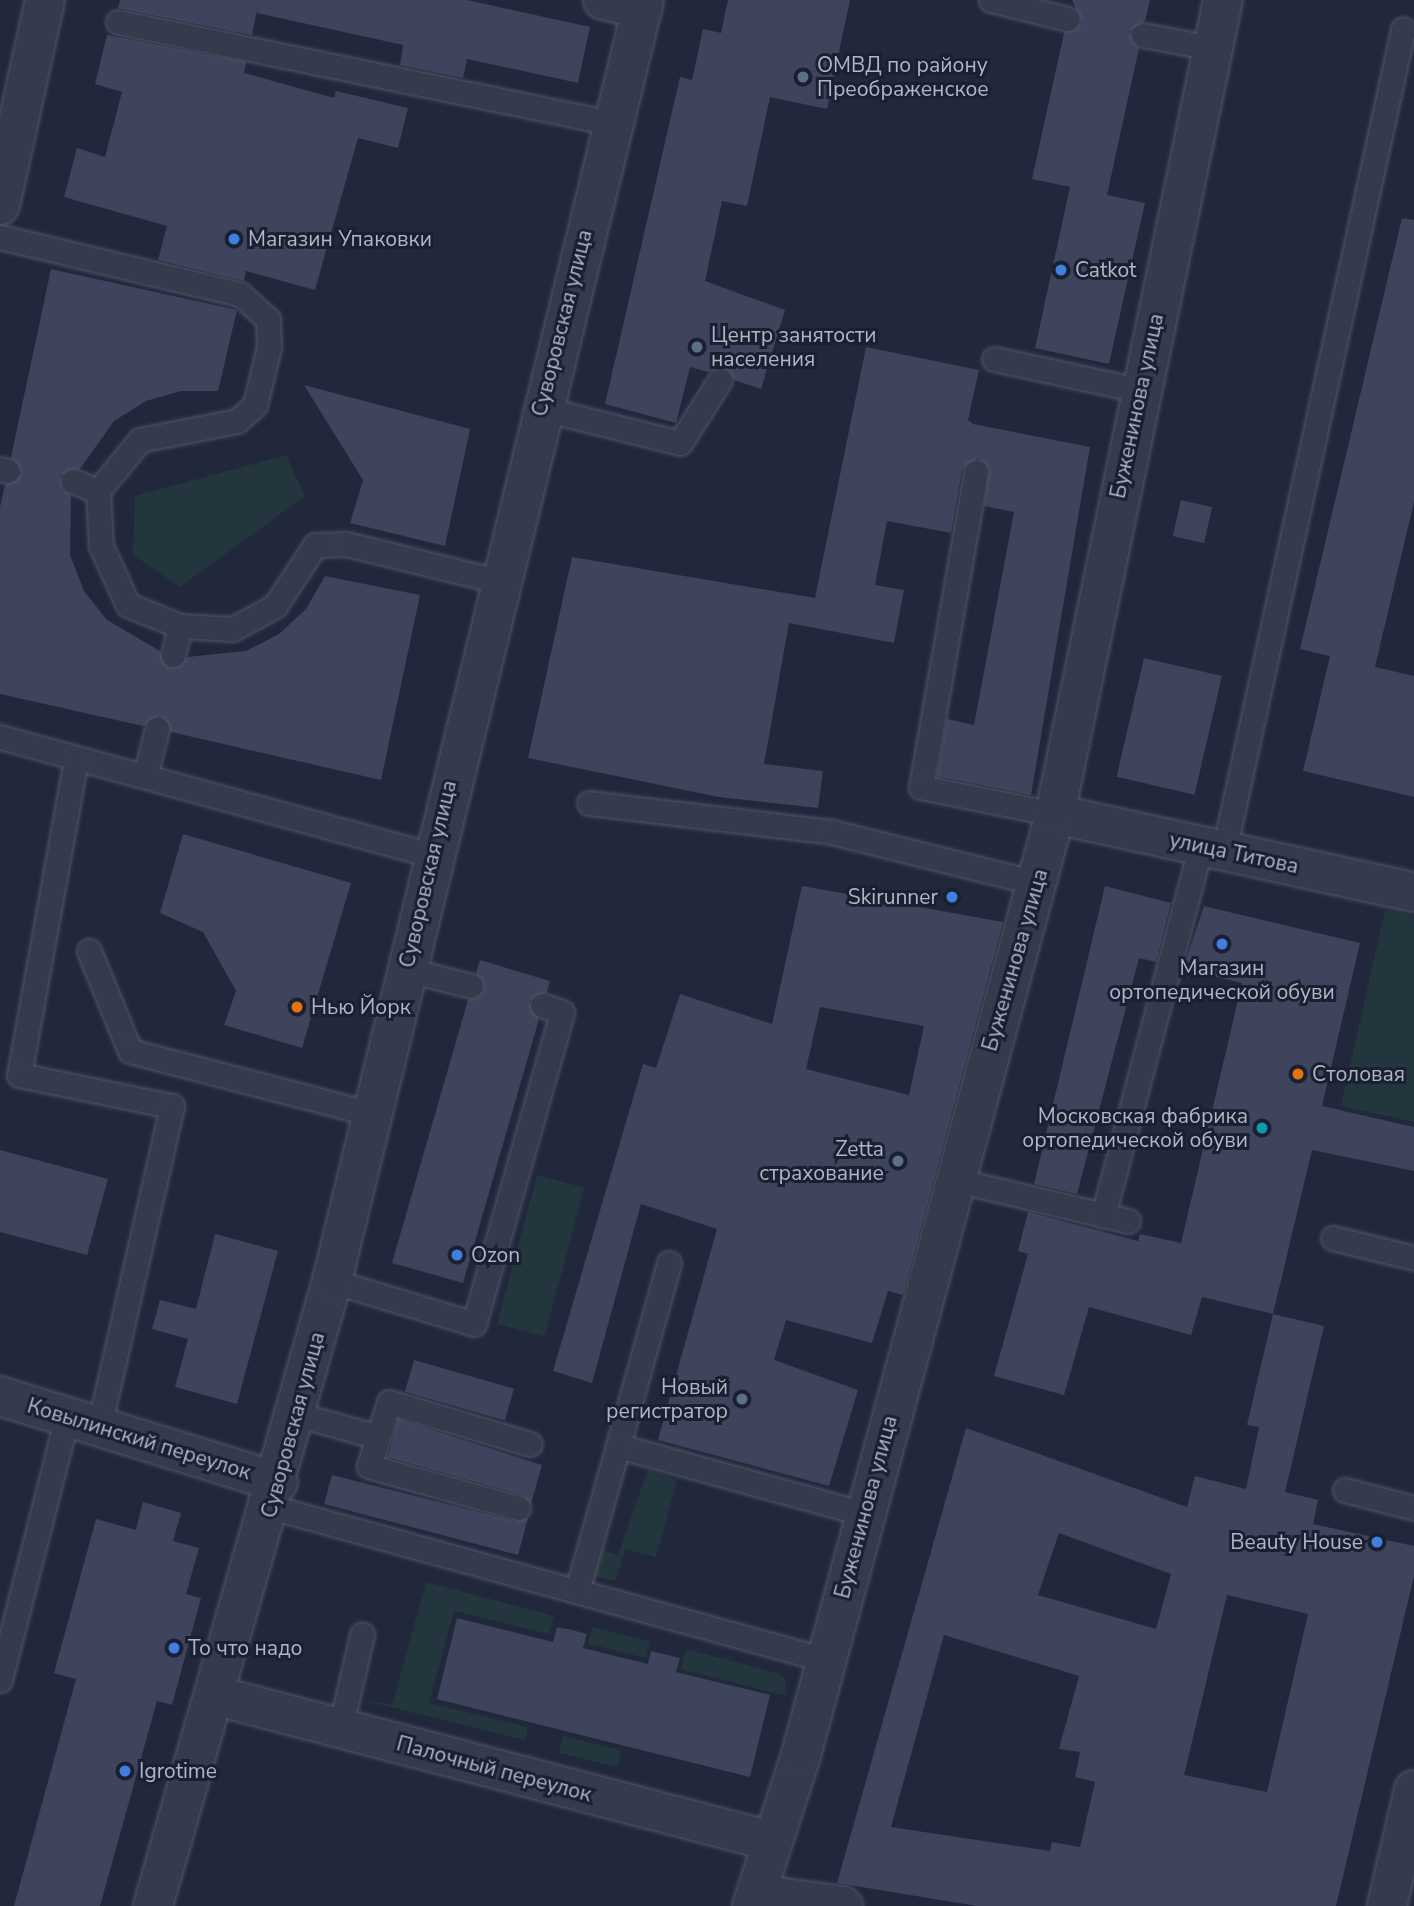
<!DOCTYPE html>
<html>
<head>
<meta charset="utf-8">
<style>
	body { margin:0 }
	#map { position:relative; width:1414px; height:1906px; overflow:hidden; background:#21283c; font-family:"Nunito Sans",sans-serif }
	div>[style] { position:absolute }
	.green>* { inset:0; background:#23363d; transform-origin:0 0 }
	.building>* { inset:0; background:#3d445c; transform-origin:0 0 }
	.roads { filter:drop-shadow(0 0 2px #505567) drop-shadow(0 0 2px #505567) }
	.service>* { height:23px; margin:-11.5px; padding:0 11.5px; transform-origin:11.5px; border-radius:11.5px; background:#353b4c }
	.minor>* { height:38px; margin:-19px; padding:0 19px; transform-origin:19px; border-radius:19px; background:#353b4c }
	.tertiary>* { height:38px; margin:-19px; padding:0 19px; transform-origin:19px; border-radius:19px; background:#353b4c }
	.dots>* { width:19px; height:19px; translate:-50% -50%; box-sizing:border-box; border:4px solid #1a2031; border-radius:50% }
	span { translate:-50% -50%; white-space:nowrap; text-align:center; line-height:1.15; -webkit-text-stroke:6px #1a2031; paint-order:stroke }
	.poi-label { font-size:21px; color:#b0b5c8 }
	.left { translate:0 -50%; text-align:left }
	.right { translate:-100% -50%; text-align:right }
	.street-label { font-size:21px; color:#b0b5c8 }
</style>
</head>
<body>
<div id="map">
	<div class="green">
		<div style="clip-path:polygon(286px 455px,305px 496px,180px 587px,133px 555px,135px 496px)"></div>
		<div style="clip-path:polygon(1385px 910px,1414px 916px,1414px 1122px,1341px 1106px)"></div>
		<div style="left:537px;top:1175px;width:49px;height:154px;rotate:15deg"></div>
		<div style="clip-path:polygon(648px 1469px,677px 1480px,656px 1557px,625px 1549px,616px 1581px,590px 1576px,598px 1549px,618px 1555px)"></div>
		<div style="clip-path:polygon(426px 1582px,554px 1616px,549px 1634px,454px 1611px,429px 1703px,528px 1727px,525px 1740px,353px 1698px,392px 1705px)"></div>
		<div style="left:592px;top:1627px;width:60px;height:17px;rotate:14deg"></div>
		<div style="clip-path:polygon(686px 1649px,777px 1673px,785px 1678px,787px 1696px,681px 1669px)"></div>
		<div style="left:563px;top:1736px;width:60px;height:17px;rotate:14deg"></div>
	</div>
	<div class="building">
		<div style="clip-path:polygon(120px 0,467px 0,590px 27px,578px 83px,467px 59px,463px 78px,400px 65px,403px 45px,257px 13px,258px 5px,252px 35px,118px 8px)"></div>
		<div style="clip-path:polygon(728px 0,850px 0,827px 109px,770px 97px,747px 206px,722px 201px,705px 281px,785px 310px,761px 389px,734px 380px,721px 366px,708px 372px,690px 367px,676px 423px,605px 404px,680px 77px,692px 80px,703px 29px,721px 33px)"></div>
		<div style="clip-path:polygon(1072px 0,1150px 0,1145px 21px,1129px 32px,1139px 48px,1107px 195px,1145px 203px,1109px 364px,1035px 348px,1070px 187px,1032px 179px,1064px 33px,1082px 22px)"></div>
		<div style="clip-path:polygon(107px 35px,246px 62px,244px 73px,334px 98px,336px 91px,408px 108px,398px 148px,358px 138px,315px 290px,246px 271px,244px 281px,158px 260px,167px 226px,64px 197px,77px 148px,105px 157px,122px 92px,95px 84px)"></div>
		<div style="clip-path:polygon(1402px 218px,1414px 220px,1414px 502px,1375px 667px,1414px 676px,1414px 797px,1303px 771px,1330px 656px,1300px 649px)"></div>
		<div style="clip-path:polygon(51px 269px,237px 310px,218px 391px,181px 391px,146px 401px,114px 421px,80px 469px,60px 475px,62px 489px,71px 495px,70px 555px,84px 591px,107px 620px,160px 651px,170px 669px,187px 657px,246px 651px,279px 634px,306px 609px,325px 576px,420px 595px,381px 780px,171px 732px,160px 715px,143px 726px,0 694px,0 507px,5px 485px,22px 474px,11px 457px)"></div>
		<div style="clip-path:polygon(866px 347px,979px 370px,968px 420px,973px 424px,1090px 447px,1031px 795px,937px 776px,947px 719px,974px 725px,1014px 512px,984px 506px,989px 468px,978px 458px,962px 469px,951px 533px,887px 521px,875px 585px,904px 590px,894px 643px,789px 623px,764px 764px,823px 771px,818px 808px,719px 797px,528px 758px,572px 557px,815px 598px)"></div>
		<div style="clip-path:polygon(304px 385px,470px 429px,445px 546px,350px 523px,363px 480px)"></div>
		<div style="left:1181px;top:500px;width:32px;height:37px;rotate:13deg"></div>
		<div style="left:1144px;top:658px;width:80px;height:122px;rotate:13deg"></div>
		<div style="clip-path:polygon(183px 834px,351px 883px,302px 1048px,224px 1025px,236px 991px,203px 932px,160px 913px)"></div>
		<div style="clip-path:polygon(evenodd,802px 886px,1003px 922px,903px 1295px,888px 1291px,872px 1343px,786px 1320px,774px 1360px,858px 1390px,829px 1486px,658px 1440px,717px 1229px,641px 1204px,592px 1383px,553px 1371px,643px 1064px,656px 1068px,680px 994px,772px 1024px,802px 886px,820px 1007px,924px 1026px,909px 1095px,806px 1069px,820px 1007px)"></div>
		<div style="clip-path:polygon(1105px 886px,1171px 903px,1156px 962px,1139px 958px,1077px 1194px,1034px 1184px)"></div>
		<div style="clip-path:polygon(1204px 906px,1360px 943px,1322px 1106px,1414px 1127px,1414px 1171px,1312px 1150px,1273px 1314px,1202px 1297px,1191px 1335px,1089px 1307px,1064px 1395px,994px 1376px,1028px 1254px,1018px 1251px,1028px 1212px,1138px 1241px,1140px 1234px,1181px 1243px,1242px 983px,1183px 969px)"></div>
		<div style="clip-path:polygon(480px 960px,550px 981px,547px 992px,529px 1001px,539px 1019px,463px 1283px,392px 1263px,468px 1000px,484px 990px,476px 973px)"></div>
		<div style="clip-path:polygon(0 1150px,108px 1179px,87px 1255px,0 1232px)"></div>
		<div style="clip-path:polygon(215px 1234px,278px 1251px,237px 1404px,175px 1387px,188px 1339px,152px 1329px,160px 1300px,196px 1309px)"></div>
		<div style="clip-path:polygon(evenodd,1273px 1314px,1324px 1326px,1285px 1492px,1318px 1500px,1313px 1524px,1414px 1546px,1414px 1576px,1336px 1906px,977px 1906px,837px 1883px,966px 1428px,1187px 1507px,1195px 1476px,1246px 1489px,1259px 1427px,1247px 1425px,1273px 1314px,1059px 1533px,1171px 1574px,1156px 1629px,1038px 1595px,1059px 1533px,1273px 1314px,1227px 1595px,1308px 1614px,1267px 1792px,1184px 1775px,1227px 1595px,1273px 1314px,944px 1635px,1079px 1676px,1059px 1749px,1080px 1752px,1075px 1777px,1095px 1782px,1080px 1847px,1052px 1842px,1050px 1851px,891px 1827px,944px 1635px)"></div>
		<div style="left:414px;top:1360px;width:104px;height:33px;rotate:16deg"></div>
		<div style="clip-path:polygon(398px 1419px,542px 1465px,531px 1504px,522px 1495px,388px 1457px)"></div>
		<div style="clip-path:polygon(332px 1475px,514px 1521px,528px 1518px,518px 1555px,324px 1504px)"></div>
		<div style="clip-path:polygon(143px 1502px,181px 1513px,173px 1541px,199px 1548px,186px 1594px,201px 1598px,172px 1705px,157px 1701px,100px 1906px,14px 1906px,76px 1679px,54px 1673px,96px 1519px,136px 1530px)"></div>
		<div style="clip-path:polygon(457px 1618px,553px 1642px,557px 1627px,572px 1630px,587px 1634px,583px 1648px,648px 1664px,651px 1651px,680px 1658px,676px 1672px,770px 1695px,750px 1777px,437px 1699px)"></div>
	</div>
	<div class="roads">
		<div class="service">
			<div style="left:991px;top:0;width:79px;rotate:13.9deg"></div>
			<div style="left:118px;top:22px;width:504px;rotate:11.56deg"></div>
			<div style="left:1143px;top:35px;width:70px;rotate:10.7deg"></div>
			<div style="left:0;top:237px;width:247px;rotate:13.4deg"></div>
			<div style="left:240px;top:294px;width:38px;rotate:42deg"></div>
			<div style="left:268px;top:319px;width:28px;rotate:88deg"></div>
			<div style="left:269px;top:347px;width:60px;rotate:103.6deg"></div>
			<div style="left:255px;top:405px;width:24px;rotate:138deg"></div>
			<div style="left:237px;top:421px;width:99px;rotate:168.9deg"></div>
			<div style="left:140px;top:440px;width:66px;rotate:129.5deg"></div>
			<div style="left:98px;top:491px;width:55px;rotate:86.9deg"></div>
			<div style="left:101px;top:546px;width:65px;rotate:65.4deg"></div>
			<div style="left:128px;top:605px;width:56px;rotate:22deg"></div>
			<div style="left:180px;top:626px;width:53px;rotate:3.2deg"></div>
			<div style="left:233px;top:629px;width:48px;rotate:-28.7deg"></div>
			<div style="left:275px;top:606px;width:73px;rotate:-56.7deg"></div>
			<div style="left:315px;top:545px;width:31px;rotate:-2deg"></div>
			<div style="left:346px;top:544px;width:156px;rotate:13.7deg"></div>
			<div style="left:994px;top:359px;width:148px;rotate:12.1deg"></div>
			<div style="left:540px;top:408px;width:144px;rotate:14deg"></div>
			<div style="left:680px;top:443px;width:75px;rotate:-57.6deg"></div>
			<div style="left:0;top:469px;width:8px;rotate:14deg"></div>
			<div style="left:976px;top:472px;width:320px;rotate:99.9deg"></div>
			<div style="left:921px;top:787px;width:137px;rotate:11.4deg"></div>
			<div style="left:73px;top:481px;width:27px;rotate:22deg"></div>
			<div style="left:173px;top:655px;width:30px;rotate:-76deg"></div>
			<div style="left:0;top:737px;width:448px;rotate:15.3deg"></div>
			<div style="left:76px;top:759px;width:321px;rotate:100.2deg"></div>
			<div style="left:19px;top:1075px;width:156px;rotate:11.5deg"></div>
			<div style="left:172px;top:1106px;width:330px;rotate:102.8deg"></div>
			<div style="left:145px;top:776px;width:49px;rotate:-75.7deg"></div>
			<div style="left:589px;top:803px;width:245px;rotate:6.8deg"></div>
			<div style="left:832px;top:832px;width:211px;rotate:14deg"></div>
			<div style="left:1224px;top:851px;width:841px;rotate:-77.71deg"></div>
			<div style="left:89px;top:951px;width:108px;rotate:67.7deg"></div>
			<div style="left:130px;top:1051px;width:250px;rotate:14.6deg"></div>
			<div style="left:405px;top:969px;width:68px;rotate:14.4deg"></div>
			<div style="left:951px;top:1179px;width:182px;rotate:13.3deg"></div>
			<div style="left:1103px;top:1216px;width:383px;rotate:-75.2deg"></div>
			<div style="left:1333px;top:1238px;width:83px;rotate:13.9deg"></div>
			<div style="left:669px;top:1263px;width:190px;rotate:105.6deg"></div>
			<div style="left:618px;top:1446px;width:256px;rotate:15.4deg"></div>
			<div style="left:332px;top:1281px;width:148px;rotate:16.8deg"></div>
			<div style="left:474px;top:1324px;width:324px;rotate:-74.2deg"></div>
			<div style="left:562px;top:1012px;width:21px;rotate:-161deg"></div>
			<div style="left:296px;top:1414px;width:85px;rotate:15.7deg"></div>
			<div style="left:1345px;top:1490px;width:71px;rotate:14.6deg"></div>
			<div style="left:271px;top:1507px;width:576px;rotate:15.41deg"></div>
			<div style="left:518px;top:1508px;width:155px;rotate:-164.3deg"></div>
			<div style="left:369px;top:1466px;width:67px;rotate:-72.6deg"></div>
			<div style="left:389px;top:1402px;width:147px;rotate:16.6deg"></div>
			<div style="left:577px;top:1591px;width:151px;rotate:-74.2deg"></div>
			<div style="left:0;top:1680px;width:271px;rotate:-75.7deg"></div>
			<div style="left:340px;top:1729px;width:97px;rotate:-76.8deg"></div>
		</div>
		<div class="minor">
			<div style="left:603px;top:0;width:40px;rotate:13deg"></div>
			<div style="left:0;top:205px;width:210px;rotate:-77.6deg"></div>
			<div style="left:1055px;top:814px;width:367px;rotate:12.3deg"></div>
			<div style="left:0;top:1396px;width:291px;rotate:17.2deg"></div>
			<div style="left:217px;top:1696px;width:573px;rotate:14.67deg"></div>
			<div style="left:756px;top:1894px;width:88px;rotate:7.9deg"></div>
			<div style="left:153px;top:1906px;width:650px;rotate:-74.02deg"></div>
			<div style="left:332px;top:1281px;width:1318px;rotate:-76.31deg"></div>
			<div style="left:752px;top:1906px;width:159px;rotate:-72deg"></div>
			<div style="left:801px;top:1755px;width:975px;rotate:-74.89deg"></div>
			<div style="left:1055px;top:814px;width:831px;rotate:-78.34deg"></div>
		</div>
		<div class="tertiary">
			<div style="left:1387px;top:1906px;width:119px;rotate:-76.9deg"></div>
		</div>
	</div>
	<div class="dots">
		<div style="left:803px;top:77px;background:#5c6f8a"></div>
		<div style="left:234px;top:239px;background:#3f7fe0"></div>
		<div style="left:1061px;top:270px;background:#3f7fe0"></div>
		<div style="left:697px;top:347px;background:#5c6f8a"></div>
		<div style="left:952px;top:897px;background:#3f7fe0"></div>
		<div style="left:1222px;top:944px;background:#3f7fe0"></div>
		<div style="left:297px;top:1007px;background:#e8710a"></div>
		<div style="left:1298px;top:1074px;background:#e8710a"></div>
		<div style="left:1262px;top:1128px;background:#0f9aa8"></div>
		<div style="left:898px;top:1161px;background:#5c6f8a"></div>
		<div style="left:457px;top:1255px;background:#3f7fe0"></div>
		<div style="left:742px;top:1399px;background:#5c6f8a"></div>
		<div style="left:1377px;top:1542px;background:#3f7fe0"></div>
		<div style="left:174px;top:1648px;background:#3f7fe0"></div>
		<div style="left:125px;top:1771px;background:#3f7fe0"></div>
	</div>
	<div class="poi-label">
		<span class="left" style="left:817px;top:77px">ОМВД по району<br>Преображенское</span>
		<span class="left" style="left:248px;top:239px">Магазин Упаковки</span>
		<span class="left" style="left:1075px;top:270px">Catkot</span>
		<span class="left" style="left:711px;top:347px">Центр занятости<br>населения</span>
		<span class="right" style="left:938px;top:897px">Skirunner</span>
		<span style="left:1222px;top:980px">Магазин<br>ортопедической обуви</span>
		<span class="left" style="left:311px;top:1007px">Нью Йорк</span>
		<span class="left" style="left:1312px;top:1074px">Столовая</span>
		<span class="right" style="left:1248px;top:1128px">Московская фабрика<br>ортопедической обуви</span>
		<span class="right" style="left:884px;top:1161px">Zetta<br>страхование</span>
		<span class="left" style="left:471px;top:1255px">Ozon</span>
		<span class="right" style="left:728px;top:1399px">Новый<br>регистратор</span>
		<span class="right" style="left:1363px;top:1542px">Beauty House</span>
		<span class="left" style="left:188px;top:1648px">То что надо</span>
		<span class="left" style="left:139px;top:1771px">Igrotime</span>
	</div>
	<div class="street-label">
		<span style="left:562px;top:323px;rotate:-76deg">Суворовская улица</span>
		<span style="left:1137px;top:406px;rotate:-78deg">Буженинова улица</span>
		<span style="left:1234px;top:853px;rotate:12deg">улица Титова</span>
		<span style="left:428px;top:874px;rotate:-77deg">Суворовская улица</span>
		<span style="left:1015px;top:960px;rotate:-74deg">Буженинова улица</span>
		<span style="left:293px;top:1425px;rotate:-75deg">Суворовская улица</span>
		<span style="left:139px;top:1439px;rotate:17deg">Ковылинский переулок</span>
		<span style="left:866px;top:1507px;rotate:-75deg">Буженинова улица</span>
		<span style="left:494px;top:1769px;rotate:15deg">Палочный переулок</span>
	</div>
</div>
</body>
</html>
